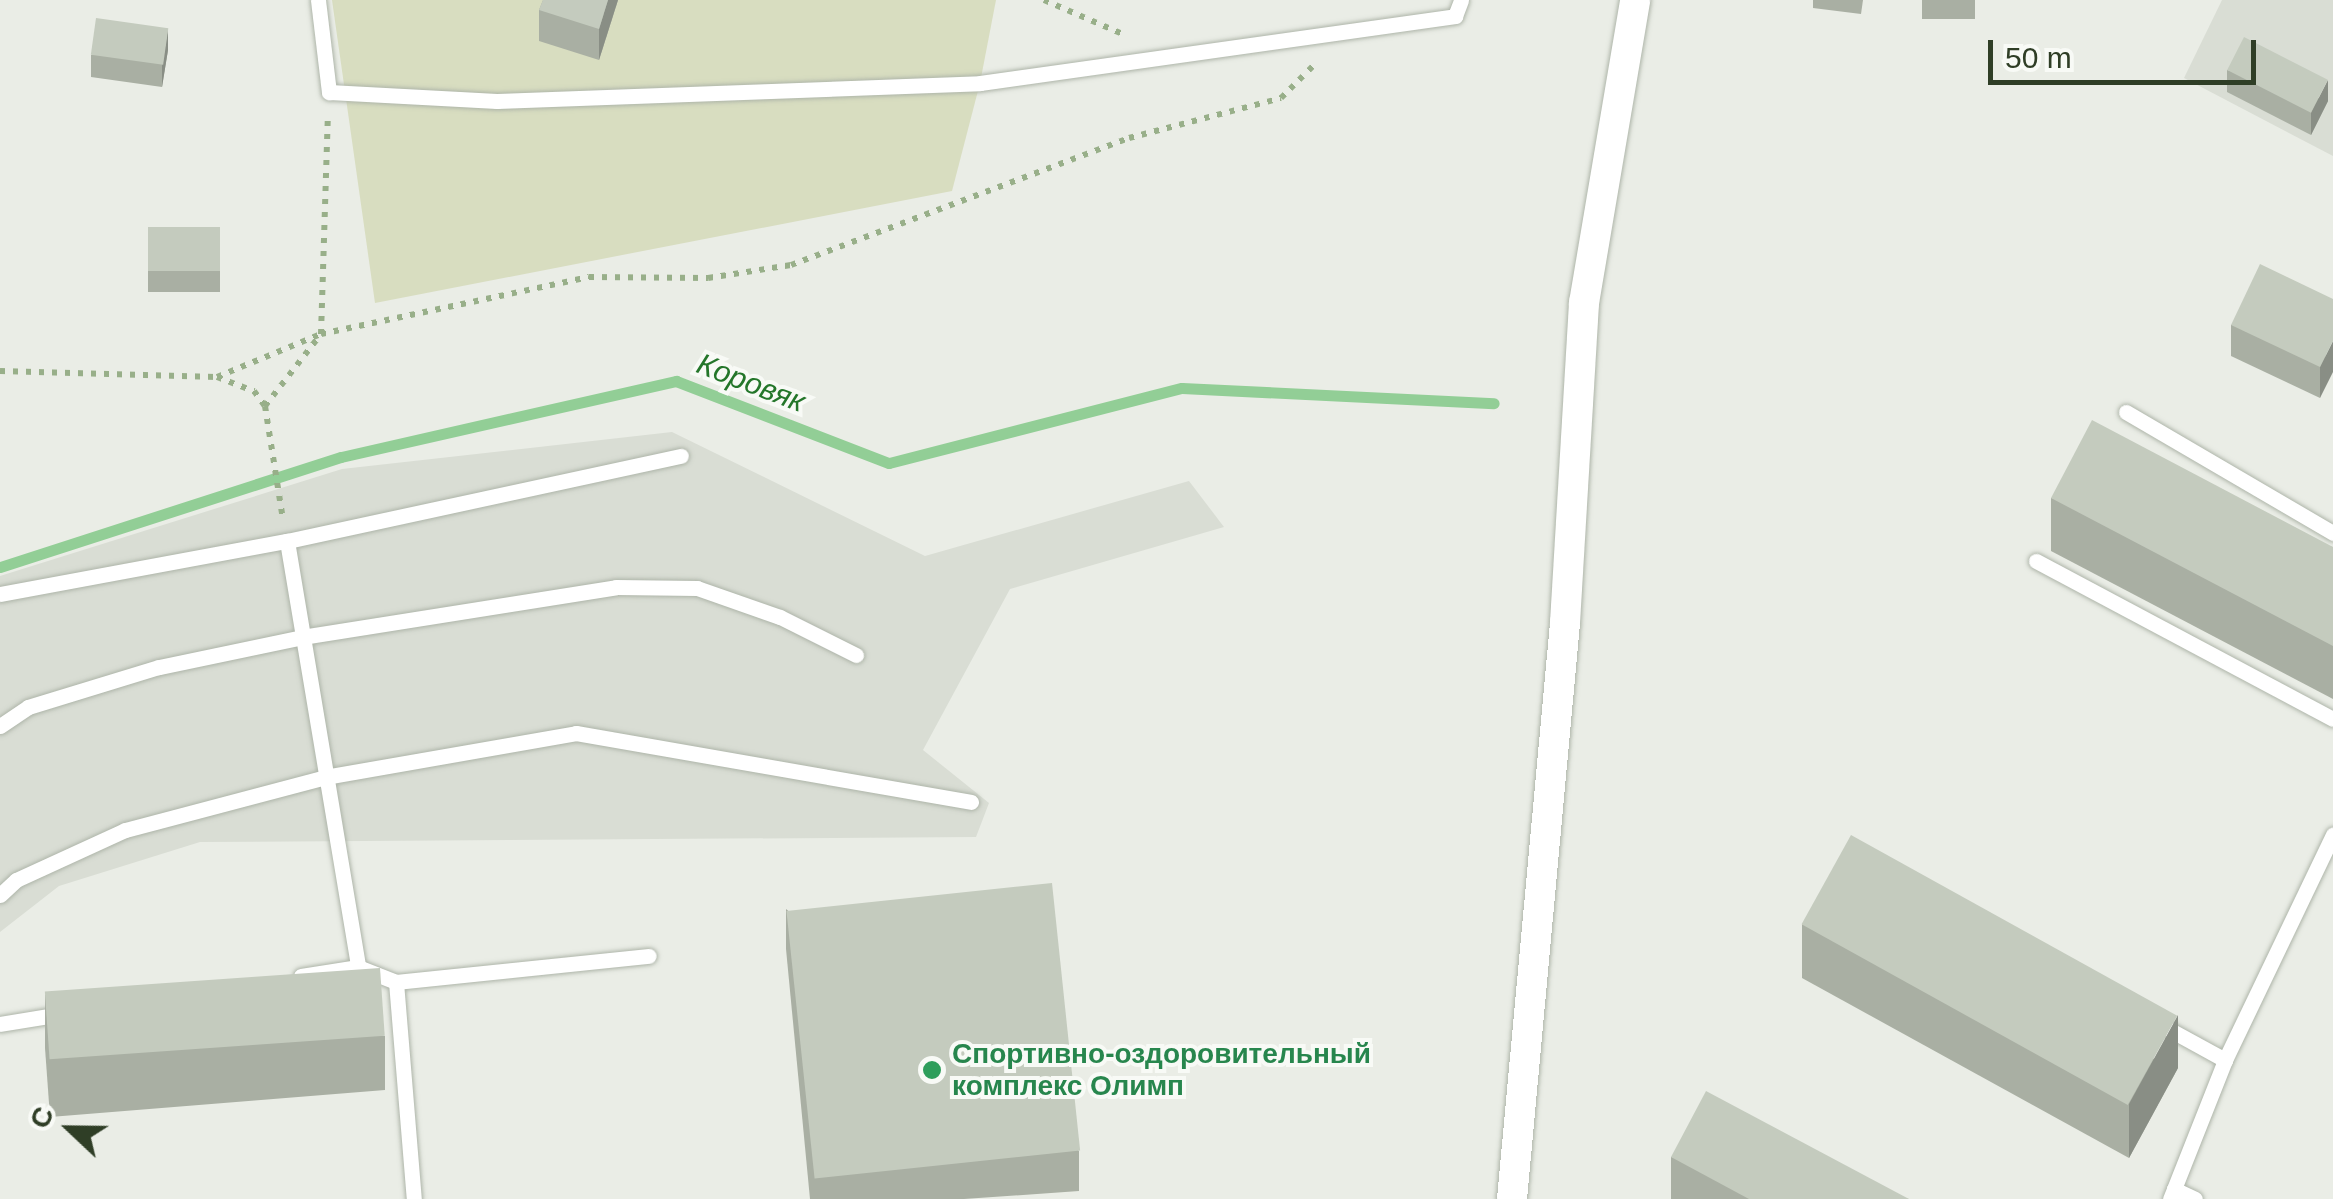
<!DOCTYPE html>
<html>
<head>
<meta charset="utf-8">
<style>
	body { margin:0 }
	#map { position:relative; width:2333px; height:1199px; overflow:hidden; background:#eaede6; font-family:Arial,sans-serif }
	div>[style] { position:absolute }
	.built>* { inset:0; background:#d9ddd4 }
	.green>* { inset:0; background:#d8ddc0 }
	.stream>* { height:11px; margin:-5.5px; padding:0 5.5px; transform-origin:5.5px; border-radius:5.5px; background:#92ce96 }
	.path>* { height:6px; margin-top:-3px; transform-origin:0; background:repeating-linear-gradient(90deg,#98af89 0 5px,transparent 0 13px) }
	.roads { filter:drop-shadow(0 0 2px #aeb5a9) drop-shadow(0 0 2px #aeb5a9) }
	.lane>* { height:15px; margin:-7.5px; padding:0 7.5px; transform-origin:7.5px; border-radius:7.5px; background:#fff }
	.secondary>* { height:30px; margin:-15px; padding:0 15px; transform-origin:15px; border-radius:15px; background:#fff }
	.wall>* { inset:0; background:#a9afa3; transform-origin:0 0 }
	.shaded-wall>* { inset:0; background:#898e85 }
	.building>* { inset:0; background:#c4cbbe; transform-origin:0 0 }
	.dots>* { width:28px; height:28px; translate:-50% -50%; box-sizing:border-box; border:5px solid #f8faf6; border-radius:50% }
	span { translate:-50% -50%; white-space:nowrap; text-align:center; line-height:1.15; -webkit-text-stroke:8px #f8faf6; paint-order:stroke }
	.leisure-label { font-size:28px; color:#27864d; font-weight:700 }
	.left { translate:0 -50%; text-align:left }
	.water-label { font-size:30px; color:#24762a; font-style:italic }
	.north { position:absolute; left:20px; top:1079px; width:100px; height:100px; -webkit-text-stroke:8px #f8faf6; paint-order:stroke; rotate:292deg; font-size:28px; font-weight:700; line-height:40px; text-align:center; color:#2f3e26 }
	.north::after { content:''; display:block; margin:auto; width:35px; height:45px; background:#2f3e26; clip-path:polygon(50% 0,100% 100%,50% 72%,0 100%) }
	.scale { position:absolute; left:1988px; top:40px; width:268px; height:45px; box-sizing:border-box; border:5px solid #2f3e26; border-top:0; padding-left:12px; font-size:30px; line-height:35px; white-space:nowrap; color:#2f3e26; -webkit-text-stroke:8px #f8faf6; paint-order:stroke }
</style>
</head>
<body>
<div id="map">
	<div class="built">
		<div style="clip-path:polygon(2222px 0,2333px 0,2333px 156px,2184px 78px)"></div>
		<div style="clip-path:polygon(672px 432px,925px 556px,1189px 481px,1224px 527px,1010px 589px,923px 750px,989px 803px,976px 837px,200px 842px,59px 886px,0 932px,0 576px,342px 469px)"></div>
	</div>
	<div class="green">
		<div style="clip-path:polygon(332px 0,996px 0,980px 83px,952px 191px,375px 303px)"></div>
	</div>
	<div class="stream">
		<div style="left:0;top:567px;width:358px;rotate:-17.9deg"></div>
		<div style="left:341px;top:457px;width:344px;rotate:-12.8deg"></div>
		<div style="left:676px;top:381px;width:228px;rotate:21.1deg"></div>
		<div style="left:889px;top:463px;width:302px;rotate:-14.4deg"></div>
		<div style="left:1182px;top:388px;width:312px;rotate:2.8deg"></div>
	</div>
	<div class="path">
		<div style="left:1044px;top:0;width:90px;rotate:23.4deg"></div>
		<div style="left:0;top:371px;width:217px;rotate:1.6deg"></div>
		<div style="left:217px;top:377px;width:40px;rotate:21deg"></div>
		<div style="left:254px;top:391px;width:19px;rotate:54deg"></div>
		<div style="left:265px;top:406px;width:115px;rotate:81deg"></div>
		<div style="left:217px;top:377px;width:113px;rotate:-22.5deg"></div>
		<div style="left:321px;top:334px;width:274px;rotate:-12deg"></div>
		<div style="left:589px;top:277px;width:119px;rotate:0.5deg"></div>
		<div style="left:708px;top:278px;width:84px;rotate:-8.9deg"></div>
		<div style="left:791px;top:265px;width:361px;rotate:-20.6deg"></div>
		<div style="left:1129px;top:138px;width:157px;rotate:-14.7deg"></div>
		<div style="left:1281px;top:98px;width:51px;rotate:-45deg"></div>
		<div style="left:265px;top:406px;width:91px;rotate:-52.1deg"></div>
		<div style="left:321px;top:334px;width:221px;rotate:-88.2deg"></div>
	</div>
	<div class="roads">
		<div class="lane">
			<div style="left:318px;top:0;width:93px;rotate:83.2deg"></div>
			<div style="left:329px;top:92px;width:168px;rotate:3.1deg"></div>
			<div style="left:497px;top:101px;width:483px;rotate:-2.1deg"></div>
			<div style="left:980px;top:83px;width:480px;rotate:-8deg"></div>
			<div style="left:1455px;top:16px;width:17px;rotate:-69deg"></div>
			<div style="left:2126px;top:412px;width:240px;rotate:30.3deg"></div>
			<div style="left:287px;top:541px;width:432px;rotate:80.5deg"></div>
			<div style="left:2036px;top:561px;width:336px;rotate:28deg"></div>
			<div style="left:0;top:594px;width:292px;rotate:-10.5deg"></div>
			<div style="left:287px;top:541px;width:403px;rotate:-12.2deg"></div>
			<div style="left:0;top:726px;width:34px;rotate:-34deg"></div>
			<div style="left:28px;top:707px;width:137px;rotate:-17deg"></div>
			<div style="left:159px;top:667px;width:146px;rotate:-11.8deg"></div>
			<div style="left:302px;top:637px;width:318px;rotate:-9deg"></div>
			<div style="left:616px;top:587px;width:81px;rotate:0.7deg"></div>
			<div style="left:697px;top:588px;width:88px;rotate:19.3deg"></div>
			<div style="left:780px;top:617px;width:85px;rotate:26.6deg"></div>
			<div style="left:0;top:895px;width:22px;rotate:-43deg"></div>
			<div style="left:16px;top:880px;width:120px;rotate:-24.6deg"></div>
			<div style="left:125px;top:830px;width:207px;rotate:-14.8deg"></div>
			<div style="left:325px;top:777px;width:255px;rotate:-9.9deg"></div>
			<div style="left:576px;top:733px;width:401px;rotate:9.9deg"></div>
			<div style="left:301px;top:976px;width:58px;rotate:-9deg"></div>
			<div style="left:358px;top:967px;width:41px;rotate:21.5deg"></div>
			<div style="left:396px;top:982px;width:218px;rotate:85.3deg"></div>
			<div style="left:396px;top:982px;width:254px;rotate:-5.9deg"></div>
			<div style="left:0;top:1024px;width:62px;rotate:-9.3deg"></div>
			<div style="left:2163px;top:1026px;width:71px;rotate:28.7deg"></div>
			<div style="left:2174px;top:1189px;width:139px;rotate:-68.4deg"></div>
			<div style="left:2225px;top:1060px;width:250px;rotate:-64.4deg"></div>
			<div style="left:2170px;top:1199px;width:11px;rotate:-68deg"></div>
			<div style="left:2174px;top:1189px;width:23px;rotate:25deg"></div>
		</div>
		<div class="secondary">
			<div style="left:1512px;top:1199px;width:578px;rotate:-84.74deg"></div>
			<div style="left:1565px;top:623px;width:321px;rotate:-86.6deg"></div>
			<div style="left:1584px;top:303px;width:307px;rotate:-80.4deg"></div>
		</div>
	</div>
	<div class="wall">
		<div style="clip-path:polygon(543px 0,618px 0,599px 60px,539px 41px,539px 10px)"></div>
		<div style="clip-path:polygon(1813px 0,1863px 0,1861px 14px,1813px 8px)"></div>
		<div style="left:1922px;top:0;width:53px;height:19px"></div>
		<div style="clip-path:polygon(168px 50px,162px 87px,91px 77px,91px 55px)"></div>
		<div style="clip-path:polygon(2227px 70px,2328px 101px,2311px 135px,2227px 92px)"></div>
		<div style="left:148px;top:227px;width:72px;height:65px"></div>
		<div style="clip-path:polygon(2333px 299px,2320px 398px,2231px 356px,2231px 325px)"></div>
		<div style="clip-path:polygon(2051px 498px,2333px 547px,2333px 699px,2051px 551px)"></div>
		<div style="clip-path:polygon(786px 909px,1079px 1151px,1079px 1191px,964px 1199px,810px 1199px,786px 949px)"></div>
		<div style="clip-path:polygon(1802px 924px,2178px 1068px,2129px 1158px,1802px 978px)"></div>
		<div style="clip-path:polygon(45px 995px,385px 1036px,385px 1090px,50px 1117px,45px 1048px)"></div>
		<div style="clip-path:polygon(1671px 1157px,1909px 1199px,1671px 1199px)"></div>
	</div>
	<div class="shaded-wall">
		<div style="clip-path:polygon(608px 0,618px 0,599px 60px,599px 29px)"></div>
		<div style="clip-path:polygon(168px 28px,168px 50px,162px 87px,162px 66px)"></div>
		<div style="clip-path:polygon(2328px 80px,2328px 101px,2311px 135px,2311px 113px)"></div>
		<div style="clip-path:polygon(2333px 341px,2333px 372px,2320px 398px,2320px 367px)"></div>
		<div style="clip-path:polygon(2178px 1015px,2178px 1068px,2129px 1158px,2129px 1104px)"></div>
	</div>
	<div class="building">
		<div style="clip-path:polygon(543px 0,608px 0,599px 29px,539px 10px)"></div>
		<div style="left:96px;top:18px;width:73px;height:37px;rotate:8deg"></div>
		<div style="left:2244px;top:37px;width:94px;height:37px;rotate:27deg"></div>
		<div style="left:148px;top:227px;width:72px;height:44px"></div>
		<div style="clip-path:polygon(2260px 264px,2333px 299px,2333px 341px,2320px 367px,2231px 325px)"></div>
		<div style="clip-path:polygon(2092px 420px,2333px 547px,2333px 646px,2051px 498px)"></div>
		<div style="left:1851px;top:835px;width:373px;height:102px;rotate:29deg"></div>
		<div style="left:1052px;top:883px;width:269px;height:267px;rotate:84deg"></div>
		<div style="left:380px;top:968px;width:68px;height:336px;rotate:86deg"></div>
		<div style="clip-path:polygon(1706px 1091px,1909px 1199px,1749px 1199px,1671px 1157px)"></div>
	</div>
	<div class="dots">
		<div style="left:932px;top:1070px;background:#2e9e5b"></div>
	</div>
	<div class="leisure-label">
		<span class="left" style="left:952px;top:1070px">Спортивно-оздоровительный<br>комплекс Олимп</span>
	</div>
	<div class="water-label">
		<span style="left:751px;top:383px;rotate:21deg">Коровяк</span>
	</div>
	<div class="north">С</div>
	<div class="scale">50 m</div>
</div>
</body>
</html>
